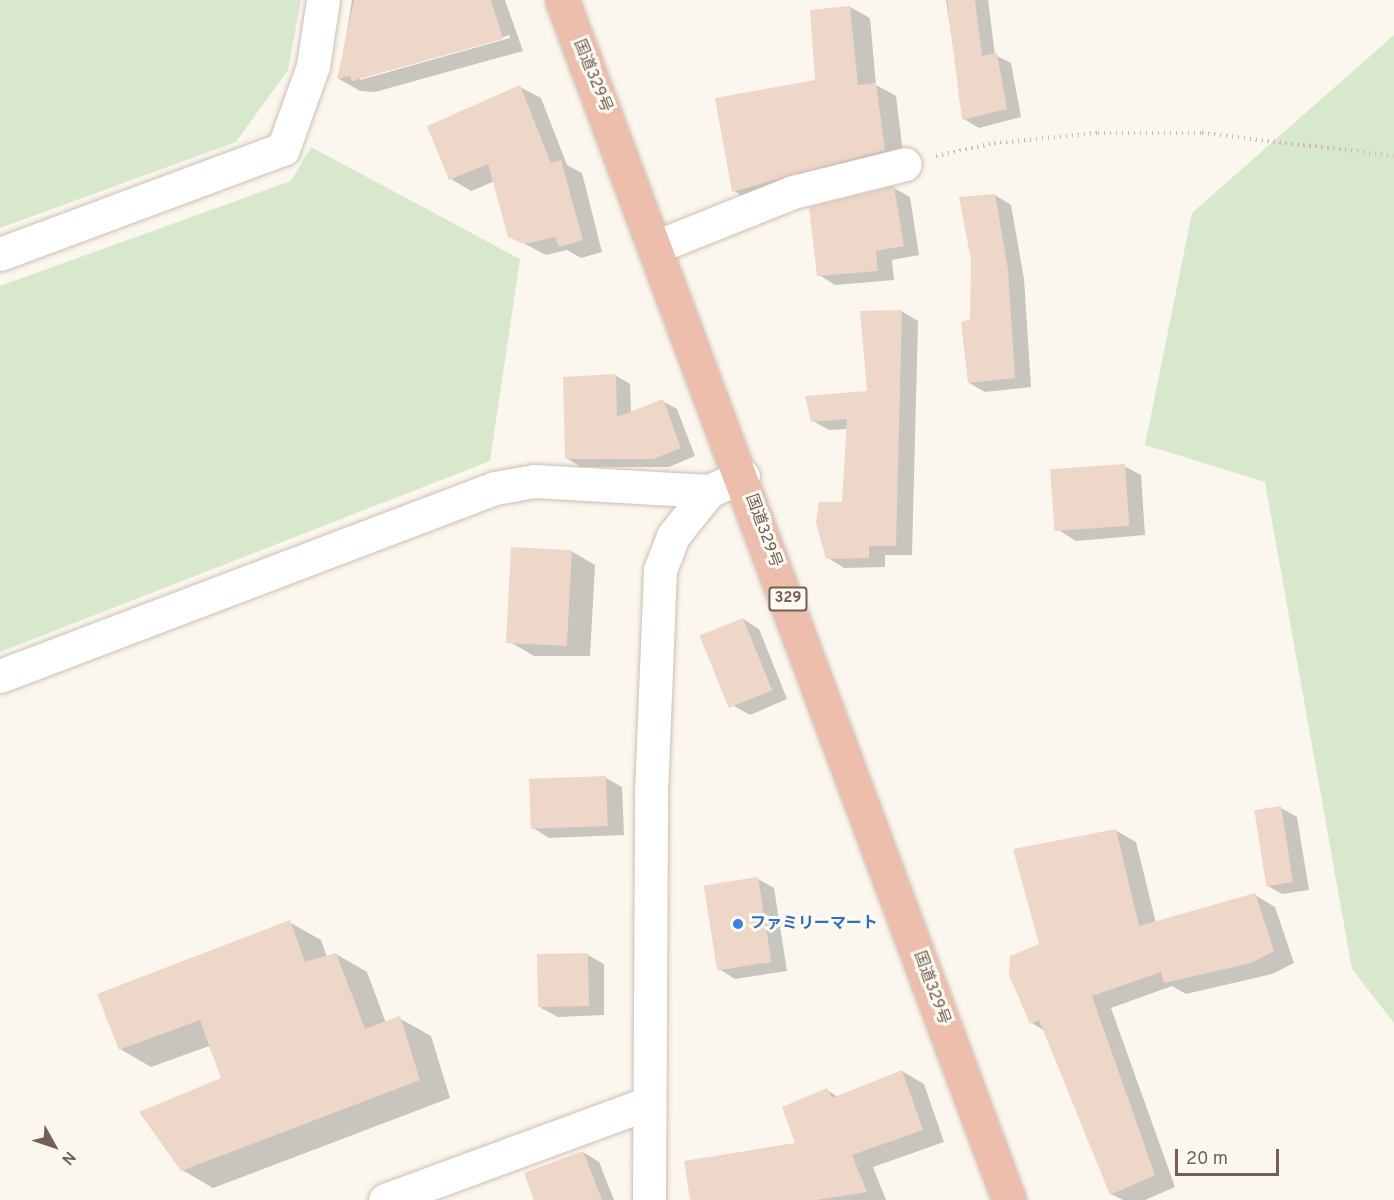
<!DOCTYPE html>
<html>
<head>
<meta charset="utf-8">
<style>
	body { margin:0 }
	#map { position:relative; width:1394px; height:1200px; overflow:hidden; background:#fbf6ee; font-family:Overpass,"Noto Sans JP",sans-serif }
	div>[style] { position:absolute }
	.green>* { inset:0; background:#d8e8cd }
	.shadow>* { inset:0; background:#0003 }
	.building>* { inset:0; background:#eed7c8; transform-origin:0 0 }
	.path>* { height:4px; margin-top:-2px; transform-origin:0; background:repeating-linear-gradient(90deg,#d3bbab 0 1.5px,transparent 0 6px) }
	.roads { filter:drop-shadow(0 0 2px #cdbfb4) drop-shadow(0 0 2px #cdbfb4) }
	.minor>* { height:33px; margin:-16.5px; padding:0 16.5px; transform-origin:16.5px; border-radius:16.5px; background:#fff }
	.highway>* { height:33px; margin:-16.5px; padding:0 16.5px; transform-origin:16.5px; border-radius:16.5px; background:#eebeac }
	.dots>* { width:16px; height:16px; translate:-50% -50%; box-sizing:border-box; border:3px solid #fefaf4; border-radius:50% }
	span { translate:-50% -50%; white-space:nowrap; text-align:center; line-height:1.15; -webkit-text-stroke:6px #fefaf4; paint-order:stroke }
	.shield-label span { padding:2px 4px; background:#fefaf4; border:2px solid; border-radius:4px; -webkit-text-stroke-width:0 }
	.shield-label { font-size:15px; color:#755f52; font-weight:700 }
	.street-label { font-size:16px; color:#755f52 }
	.shop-label { font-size:16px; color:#366cbe; font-weight:700 }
	.left { translate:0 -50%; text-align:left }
	.north { position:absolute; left:24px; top:1116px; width:60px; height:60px; -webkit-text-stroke:4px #fefaf4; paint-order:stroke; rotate:130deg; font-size:16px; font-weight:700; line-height:24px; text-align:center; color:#755f52 }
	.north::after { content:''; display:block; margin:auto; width:21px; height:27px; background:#755f52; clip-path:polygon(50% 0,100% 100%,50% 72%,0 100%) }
	.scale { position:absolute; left:1175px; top:1149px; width:104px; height:27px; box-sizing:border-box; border:3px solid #755f52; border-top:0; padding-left:8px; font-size:18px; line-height:21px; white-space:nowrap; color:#755f52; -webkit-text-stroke:4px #fefaf4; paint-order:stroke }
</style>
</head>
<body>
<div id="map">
	<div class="green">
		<div style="clip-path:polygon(0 0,301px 0,288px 70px,236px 142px,0 228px)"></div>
		<div style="clip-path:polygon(1394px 35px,1394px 1023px,1352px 969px,1265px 482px,1145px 445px,1192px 213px)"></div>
		<div style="clip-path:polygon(311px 147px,520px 259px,490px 461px,0 652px,0 286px,291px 181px)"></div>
	</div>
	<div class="shadow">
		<div style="clip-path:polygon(evenodd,352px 0,505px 0,523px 51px,375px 92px,360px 91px,339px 79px,352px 0,510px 35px,510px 38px,360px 80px,360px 77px,510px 35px)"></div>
		<div style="clip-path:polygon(946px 0,988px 0,995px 55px,1011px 63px,1021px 117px,979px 128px,964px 119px)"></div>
		<div style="clip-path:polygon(850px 7px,870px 18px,876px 85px,896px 96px,904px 161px,753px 202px,734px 191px,817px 81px)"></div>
		<div style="clip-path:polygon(520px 87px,541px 98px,567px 165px,582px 173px,602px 252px,581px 258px,567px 250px,546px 255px,510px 236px,495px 181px,471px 191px,451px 179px)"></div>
		<div style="clip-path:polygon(894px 188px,910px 197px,919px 255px,892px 260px,894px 280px,835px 285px,819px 275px)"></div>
		<div style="clip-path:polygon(995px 195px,1011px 205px,1024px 279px,1031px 387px,985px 392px,969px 383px,972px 320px)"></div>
		<div style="clip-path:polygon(901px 311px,918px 321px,912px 555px,885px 555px,885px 567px,844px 568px,828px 558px,844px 503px,848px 429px,829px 430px,813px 421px,869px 392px)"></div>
		<div style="clip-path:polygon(615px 375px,630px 384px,631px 413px,662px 401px,677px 409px,695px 456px,669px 467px,581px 467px,566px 458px)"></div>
		<div style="clip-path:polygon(1124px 466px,1141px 475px,1145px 535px,1076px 541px,1060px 531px)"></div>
		<div style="clip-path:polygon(571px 551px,595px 565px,590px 656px,534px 656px,510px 642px)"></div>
		<div style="clip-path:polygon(743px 619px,759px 629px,787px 699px,750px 715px,734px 706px)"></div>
		<div style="clip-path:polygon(606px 778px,622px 787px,624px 835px,549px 838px,533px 828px)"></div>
		<div style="clip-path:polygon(1281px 808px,1297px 817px,1309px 890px,1282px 894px,1266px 885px)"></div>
		<div style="clip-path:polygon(1115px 830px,1136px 842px,1156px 923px,1255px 895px,1275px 907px,1294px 963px,1272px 974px,1186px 994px,1172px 986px,1111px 1008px,1175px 1187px,1145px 1200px,1123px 1200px,1111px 1194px,1045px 1031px,1032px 1023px,1041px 945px)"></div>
		<div style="clip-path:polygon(758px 879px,774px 888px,787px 971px,735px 979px,719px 969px)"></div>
		<div style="clip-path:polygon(289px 922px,321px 940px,327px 957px,336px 954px,367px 972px,386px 1023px,399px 1018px,431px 1036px,450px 1098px,213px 1188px,182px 1170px,223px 1079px,209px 1046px,151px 1067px,120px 1049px)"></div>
		<div style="clip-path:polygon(588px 955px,604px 964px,604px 1015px,558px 1017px,541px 1008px)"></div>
		<div style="clip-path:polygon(902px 1071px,924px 1084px,944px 1142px,873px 1167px,886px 1200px,692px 1200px,797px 1144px,827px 1090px,838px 1097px)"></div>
		<div style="clip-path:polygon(583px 1152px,599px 1162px,614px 1200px,536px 1200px)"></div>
	</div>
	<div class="building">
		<div style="clip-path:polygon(354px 0,491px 0,503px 39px,352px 81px,350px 76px,337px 79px)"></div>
		<div style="clip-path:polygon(947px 0,975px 0,982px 56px,997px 53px,1007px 109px,962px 120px)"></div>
		<div style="clip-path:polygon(850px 6px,858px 85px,876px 83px,885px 150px,732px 192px,715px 98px,815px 80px,810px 10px)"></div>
		<div style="clip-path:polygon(520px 85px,551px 163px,561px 160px,583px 240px,559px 247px,555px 237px,524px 244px,508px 237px,488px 164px,449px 180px,427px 126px)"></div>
		<div style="clip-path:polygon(894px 186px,904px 246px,876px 251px,878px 271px,817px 276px,809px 207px)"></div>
		<div style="clip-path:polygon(995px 194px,1008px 269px,1015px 378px,968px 383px,961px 322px,970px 319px,971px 260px,959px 197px)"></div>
		<div style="clip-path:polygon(902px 310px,896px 546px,869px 546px,869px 558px,826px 559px,816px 523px,819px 502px,842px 502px,847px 419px,811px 422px,805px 396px,867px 391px,860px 311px)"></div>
		<div style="clip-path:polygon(616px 374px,617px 417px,663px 399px,681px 448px,653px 459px,565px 459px,563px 377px)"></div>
		<div style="left:1125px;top:464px;width:62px;height:75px;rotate:86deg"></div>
		<div style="left:511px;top:547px;width:61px;height:96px;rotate:3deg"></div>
		<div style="left:743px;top:618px;width:78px;height:47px;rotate:68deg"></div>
		<div style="left:606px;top:776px;width:50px;height:77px;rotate:88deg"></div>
		<div style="left:1281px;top:806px;width:77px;height:27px;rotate:81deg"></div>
		<div style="clip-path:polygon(1116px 829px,1139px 926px,1255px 893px,1274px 951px,1251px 963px,1164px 983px,1161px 972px,1092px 996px,1155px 1175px,1110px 1195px,1039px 1020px,1030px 1024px,1009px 975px,1010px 956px,1039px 944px,1013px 849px)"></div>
		<div style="left:758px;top:877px;width:86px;height:55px;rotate:81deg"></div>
		<div style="clip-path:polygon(290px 920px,305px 962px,336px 953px,365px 1029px,400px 1016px,420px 1080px,181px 1171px,139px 1112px,221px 1078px,200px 1020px,119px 1050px,97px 994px)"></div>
		<div style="left:588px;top:953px;width:53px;height:51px;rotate:89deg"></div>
		<div style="clip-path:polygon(902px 1070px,923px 1130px,852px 1155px,867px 1192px,816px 1200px,690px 1200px,684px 1161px,795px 1143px,782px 1107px,827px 1088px,832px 1098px)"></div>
		<div style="clip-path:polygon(583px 1151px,602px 1200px,534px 1200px,524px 1173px)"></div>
	</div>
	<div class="path">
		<div style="left:936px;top:156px;width:59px;rotate:-12.6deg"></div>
		<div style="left:994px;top:143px;width:104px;rotate:-5.5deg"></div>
		<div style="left:1098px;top:133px;width:104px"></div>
		<div style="left:1202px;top:133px;width:193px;rotate:6.8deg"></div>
	</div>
	<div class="roads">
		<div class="minor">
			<div style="left:658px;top:246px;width:145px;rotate:-21.8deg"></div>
			<div style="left:793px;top:192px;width:115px;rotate:-14deg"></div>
			<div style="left:0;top:254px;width:302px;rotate:-20.4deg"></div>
			<div style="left:283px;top:149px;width:88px;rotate:-70.1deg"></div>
			<div style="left:313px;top:66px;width:67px;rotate:-81.4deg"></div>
			<div style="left:0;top:676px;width:529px;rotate:-20.8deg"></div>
			<div style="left:495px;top:488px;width:40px;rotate:-10deg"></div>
			<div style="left:534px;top:481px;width:175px;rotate:3.3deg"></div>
			<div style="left:385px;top:1200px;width:278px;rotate:-20.2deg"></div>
			<div style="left:649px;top:1200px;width:406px;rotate:-89.7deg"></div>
			<div style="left:651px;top:794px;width:224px;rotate:-87.7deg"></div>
			<div style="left:660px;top:570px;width:36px;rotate:-69deg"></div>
			<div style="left:673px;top:536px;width:58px;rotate:-51.3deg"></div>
			<div style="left:709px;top:491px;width:37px;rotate:-24deg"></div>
		</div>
		<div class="highway">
			<div style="left:562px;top:0;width:1281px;rotate:69.57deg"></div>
		</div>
	</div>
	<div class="dots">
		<div style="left:738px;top:924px;background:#3f7fe0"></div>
	</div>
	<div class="shield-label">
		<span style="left:788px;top:599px">329</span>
	</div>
	<div class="street-label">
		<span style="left:592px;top:76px;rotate:68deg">国道329号</span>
		<span style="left:763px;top:531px;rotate:70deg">国道329号</span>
		<span style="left:931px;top:988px;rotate:70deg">国道329号</span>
	</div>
	<div class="shop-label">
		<span class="left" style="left:750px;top:924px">ファミリーマート</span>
	</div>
	<div class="north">N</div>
	<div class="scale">20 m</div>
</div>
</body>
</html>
